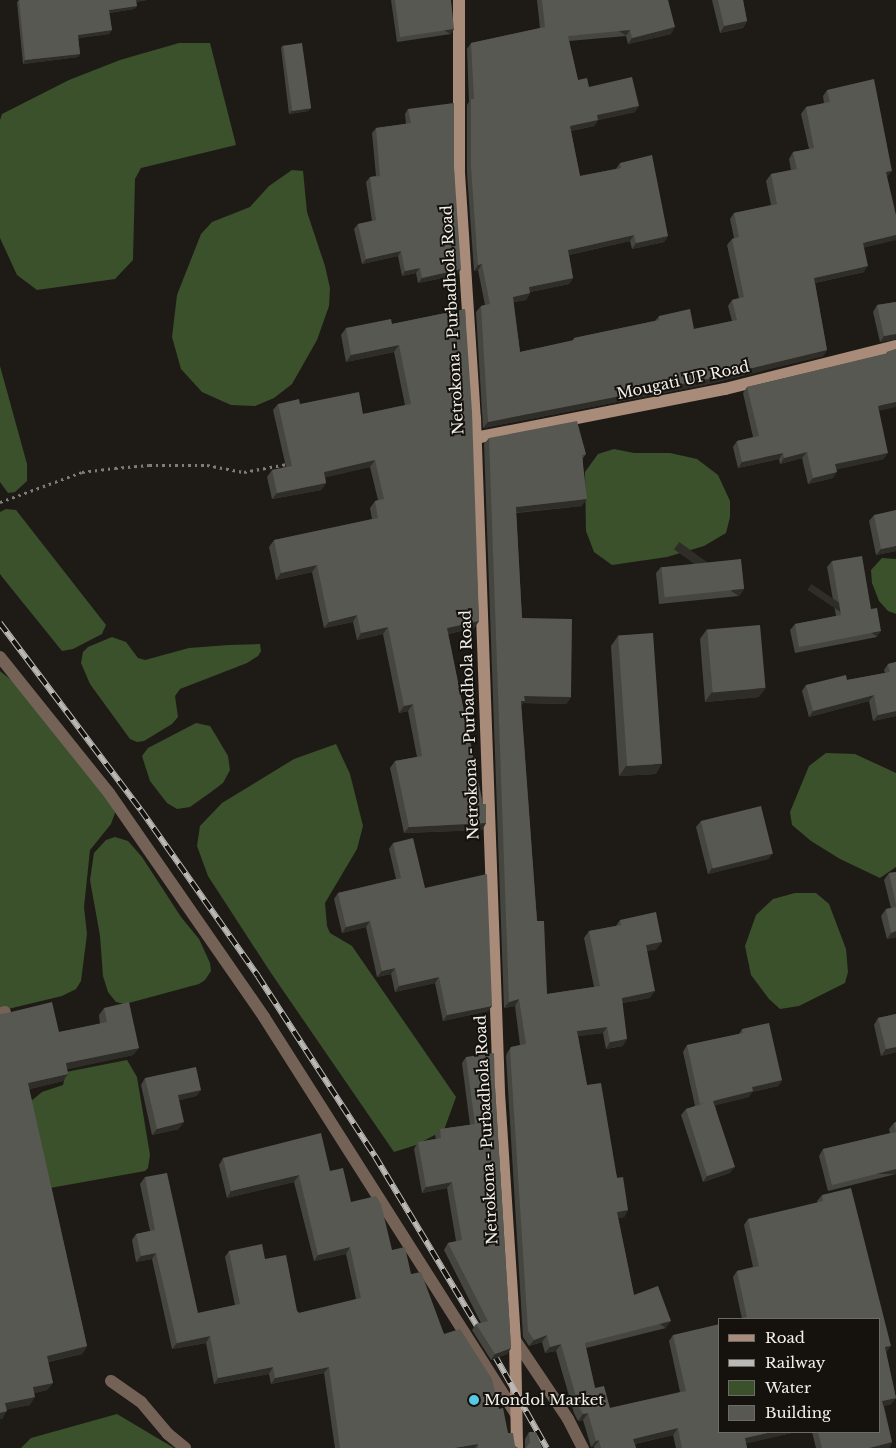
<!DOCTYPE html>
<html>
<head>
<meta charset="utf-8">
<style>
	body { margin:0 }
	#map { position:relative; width:896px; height:1448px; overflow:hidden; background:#1e1b17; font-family:"Libre Baskerville",serif }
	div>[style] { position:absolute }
	.water>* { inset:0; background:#3a512b }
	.path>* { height:3px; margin-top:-1.5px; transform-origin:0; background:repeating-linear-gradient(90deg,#7f7d79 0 2.5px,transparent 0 6.5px) }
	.street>* { height:12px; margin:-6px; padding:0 6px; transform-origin:6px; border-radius:6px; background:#756257 }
	.secondary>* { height:12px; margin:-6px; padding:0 6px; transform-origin:6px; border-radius:6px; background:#a98b79 }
	.rail>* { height:5.5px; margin-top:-2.75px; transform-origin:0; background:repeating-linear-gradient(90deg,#15120e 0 11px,#bbb9b5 0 22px); box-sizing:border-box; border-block:1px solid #bbb9b5 }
	.wall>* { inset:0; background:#464640 }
	.shaded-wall>* { inset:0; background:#2e2d28; transform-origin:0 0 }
	.building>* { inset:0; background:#585852; transform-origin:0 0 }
	.dots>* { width:14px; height:14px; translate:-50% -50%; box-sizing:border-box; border:2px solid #15120e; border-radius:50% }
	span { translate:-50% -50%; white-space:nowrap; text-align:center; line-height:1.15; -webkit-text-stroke:4px #15120e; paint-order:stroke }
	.street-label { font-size:15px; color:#f2f0ec }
	.poi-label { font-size:15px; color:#f2f0ec }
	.left { translate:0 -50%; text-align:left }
	.legend { position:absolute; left:718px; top:1318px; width:162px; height:115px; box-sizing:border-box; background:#15120e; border:1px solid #6d6b67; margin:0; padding:6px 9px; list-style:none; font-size:15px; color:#f2f0ec }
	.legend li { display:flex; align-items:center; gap:10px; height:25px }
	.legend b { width:25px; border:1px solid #6d6b67 }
</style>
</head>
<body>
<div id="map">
	<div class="water">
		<div style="clip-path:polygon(179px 43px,210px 43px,236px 145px,141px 168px,135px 179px,133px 260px,115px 279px,37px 290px,17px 275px,0 238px,0 120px,2px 114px,69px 80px,120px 60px)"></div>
		<div style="clip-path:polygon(292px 170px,303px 171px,307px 212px,325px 266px,330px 288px,329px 306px,317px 340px,292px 384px,274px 398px,255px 406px,231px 405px,202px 392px,181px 369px,172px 337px,177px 295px,201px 234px,212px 222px,250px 207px,269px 186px)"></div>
		<div style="clip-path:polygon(0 366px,27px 464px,27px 481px,15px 492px,8px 493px,0 482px)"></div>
		<div style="clip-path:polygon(614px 449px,634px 453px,670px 453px,697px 459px,718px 475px,730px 501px,730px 517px,726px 533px,704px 546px,667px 557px,612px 565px,594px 552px,586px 531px,585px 472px,598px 454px)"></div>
		<div style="clip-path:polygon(6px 509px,16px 510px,106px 625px,102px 634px,73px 649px,62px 651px,3px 578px,0 574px,0 512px)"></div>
		<div style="clip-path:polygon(882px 558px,896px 559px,896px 614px,888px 611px,879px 601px,872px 583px,871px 570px)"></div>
		<div style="clip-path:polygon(112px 637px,126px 642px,138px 658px,145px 660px,189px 648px,229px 645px,260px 644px,261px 651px,258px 656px,247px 663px,180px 689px,175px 696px,178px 717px,172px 724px,144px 741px,137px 742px,130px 739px,90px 684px,81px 663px,83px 652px,88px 647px)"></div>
		<div style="clip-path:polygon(0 671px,16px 684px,84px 771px,109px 798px,115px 813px,111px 824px,90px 850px,84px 907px,87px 934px,81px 981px,76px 989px,62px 996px,8px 1009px,0 1009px)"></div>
		<div style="clip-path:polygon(196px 723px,210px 726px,215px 734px,228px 756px,230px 770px,223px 783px,211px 792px,190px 807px,177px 809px,167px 803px,150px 781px,142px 756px,148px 748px)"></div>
		<div style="clip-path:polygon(336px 744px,350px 774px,363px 826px,357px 849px,325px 903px,327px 926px,330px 933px,352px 946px,456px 1097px,444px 1130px,416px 1145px,394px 1152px,271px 973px,208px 876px,197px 846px,200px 826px,222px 803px,294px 759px)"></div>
		<div style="clip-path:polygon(826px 753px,855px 754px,896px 773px,896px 867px,880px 878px,840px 859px,811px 841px,792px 825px,790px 812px,809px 766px)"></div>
		<div style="clip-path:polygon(115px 837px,128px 841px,142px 857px,181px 917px,199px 939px,210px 963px,211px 971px,205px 980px,199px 984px,125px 1004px,116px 1002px,108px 992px,103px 976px,100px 936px,90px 880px,94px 853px,106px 840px)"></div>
		<div style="clip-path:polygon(795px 893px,816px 893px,829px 904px,846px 949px,848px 972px,845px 983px,799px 1006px,780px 1009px,769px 999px,751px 975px,745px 946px,756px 915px,773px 899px)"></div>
		<div style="clip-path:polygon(127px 1060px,137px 1077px,150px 1155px,148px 1168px,145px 1171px,50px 1188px,30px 1102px,42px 1092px,63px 1085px,66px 1072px)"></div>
		<div style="clip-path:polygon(117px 1414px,174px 1448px,21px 1448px,31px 1438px)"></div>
	</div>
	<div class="path">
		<div style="left:0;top:502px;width:87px;rotate:-20.1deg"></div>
		<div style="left:82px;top:472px;width:33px;rotate:-7deg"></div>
		<div style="left:115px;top:468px;width:34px;rotate:-5deg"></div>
		<div style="left:149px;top:465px;width:58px"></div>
		<div style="left:207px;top:465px;width:38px;rotate:11deg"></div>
		<div style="left:244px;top:472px;width:44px;rotate:-10.5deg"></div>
	</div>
	<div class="street">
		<div style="left:0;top:657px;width:174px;rotate:51.3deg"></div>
		<div style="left:109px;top:793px;width:272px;rotate:55.3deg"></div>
		<div style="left:264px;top:1017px;width:469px;rotate:57.6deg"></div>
		<div style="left:0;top:1013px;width:5px;rotate:-11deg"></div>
		<div style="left:515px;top:1340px;width:95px;rotate:56.1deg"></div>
		<div style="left:568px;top:1419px;width:33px;rotate:63deg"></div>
		<div style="left:111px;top:1381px;width:37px;rotate:35deg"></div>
		<div style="left:141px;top:1402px;width:42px;rotate:49.8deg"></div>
		<div style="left:168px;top:1434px;width:22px;rotate:39deg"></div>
	</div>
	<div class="secondary">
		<div style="left:459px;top:0;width:173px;rotate:90deg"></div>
		<div style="left:459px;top:173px;width:246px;rotate:86.3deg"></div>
		<div style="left:475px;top:418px;width:675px;rotate:87.96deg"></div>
		<div style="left:499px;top:1093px;width:248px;rotate:86.3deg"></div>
		<div style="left:515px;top:1340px;width:108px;rotate:88.9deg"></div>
		<div style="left:475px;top:438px;width:255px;rotate:-11.1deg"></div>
		<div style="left:725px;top:389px;width:176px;rotate:-14.1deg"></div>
	</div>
	<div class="rail">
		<div style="left:0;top:623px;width:234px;rotate:53deg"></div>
		<div style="left:141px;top:810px;width:203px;rotate:54.8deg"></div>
		<div style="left:258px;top:976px;width:215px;rotate:57deg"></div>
		<div style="left:375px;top:1156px;width:231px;rotate:59deg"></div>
		<div style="left:494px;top:1354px;width:108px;rotate:60.6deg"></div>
	</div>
	<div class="wall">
		<div style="clip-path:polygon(19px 0,147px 0,136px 2px,137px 6px,134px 9px,109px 13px,112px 30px,109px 34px,78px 38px,80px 54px,78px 57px,23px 64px,17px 2px)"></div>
		<div style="clip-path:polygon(391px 0,451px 0,451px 34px,397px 42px)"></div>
		<div style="clip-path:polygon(537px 0,668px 0,671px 34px,628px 44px,626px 36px,569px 41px,578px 80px,589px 87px,635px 112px,598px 120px,594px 126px,571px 131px,580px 176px,616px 169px,620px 163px,668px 236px,664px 242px,632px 249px,630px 241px,569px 255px,573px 278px,569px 284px,530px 292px,530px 293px,526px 300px,513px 302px,520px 352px,572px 341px,574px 338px,655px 321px,659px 316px,694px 329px,732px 321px,728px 306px,732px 300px,739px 298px,727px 245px,732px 239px,734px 238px,730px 219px,734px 213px,771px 205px,766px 181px,771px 174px,791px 170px,789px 159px,793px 152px,809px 149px,801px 114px,806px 107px,824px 103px,823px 96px,827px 90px,887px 177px,864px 248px,864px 272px,815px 283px,827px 350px,823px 356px,704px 385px,483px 428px,476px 312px,481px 306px,485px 305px,478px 270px,474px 271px,467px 173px,467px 105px,469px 102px,467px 49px,471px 43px,540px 28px)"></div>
		<div style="clip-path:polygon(712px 0,743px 0,747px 21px,743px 28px,720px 33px)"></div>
		<div style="clip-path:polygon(283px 45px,311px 108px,308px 111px,289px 114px,281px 48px)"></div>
		<div style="clip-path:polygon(408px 109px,454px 168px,457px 275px,418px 283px,416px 273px,402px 276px,398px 256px,362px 264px,354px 229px,358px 224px,372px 221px,366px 182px,370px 177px,376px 176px,372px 133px,376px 128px,406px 124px,405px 114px)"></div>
		<div style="clip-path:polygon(896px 302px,896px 339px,880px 342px,873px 312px,877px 305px)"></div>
		<div style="clip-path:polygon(465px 309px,479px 621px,474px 628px,448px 634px,486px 823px,482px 830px,404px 833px,390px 768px,395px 761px,417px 757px,408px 711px,399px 713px,383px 634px,357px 640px,353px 622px,324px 628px,312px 572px,276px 580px,269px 547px,274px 540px,372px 519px,370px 508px,375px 501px,378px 500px,370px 467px,325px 477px,326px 483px,321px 490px,272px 499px,267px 477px,272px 470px,286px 467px,273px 410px,278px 404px,300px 404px,363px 414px,405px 405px,394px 352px,346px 362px,341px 335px,346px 328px,392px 324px)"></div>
		<div style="clip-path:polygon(896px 349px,879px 411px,884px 459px,837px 469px,833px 478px,808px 484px,802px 458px,780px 464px,779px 459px,738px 468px,733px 447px,737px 441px,753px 437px,743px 393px,747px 387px,886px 354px,887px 352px)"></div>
		<div style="clip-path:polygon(489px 438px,586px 454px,583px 458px,582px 506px,516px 513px,522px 618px,571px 697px,566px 704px,523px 703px,521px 706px,537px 921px,547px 994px,594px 987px,584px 938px,589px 931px,616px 926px,620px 920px,657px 949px,647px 951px,650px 998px,622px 1003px,623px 1046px,606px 1049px,603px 1033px,578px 1036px,587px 1085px,628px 1210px,624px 1217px,618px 1218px,634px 1295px,666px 1328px,586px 1348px,595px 1388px,610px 1408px,680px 1392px,669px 1341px,673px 1335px,796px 1432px,746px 1443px,747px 1448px,676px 1448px,673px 1435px,635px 1444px,636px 1448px,594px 1448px,594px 1447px,591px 1447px,583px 1420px,578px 1421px,574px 1413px,556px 1351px,545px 1353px,542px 1342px,529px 1346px,523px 1337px,506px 1056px,507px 1053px,511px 1047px,520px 1045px,515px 1006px,504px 1008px,484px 444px)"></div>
		<div style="clip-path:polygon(874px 515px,896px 551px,876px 555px,869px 521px)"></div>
		<div style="clip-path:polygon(832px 561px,871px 609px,877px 637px,795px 653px,790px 630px,795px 624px,836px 616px,827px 567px)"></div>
		<div style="clip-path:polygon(661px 567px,744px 589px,739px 596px,659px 604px,656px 573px)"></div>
		<div style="clip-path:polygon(707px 629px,759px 697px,705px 702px,700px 639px)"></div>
		<div style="clip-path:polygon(618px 636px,656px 774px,619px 776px,611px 646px)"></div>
		<div style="clip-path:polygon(896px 662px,896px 716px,873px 721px,869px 701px,809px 717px,802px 691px,806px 685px,847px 680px,885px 673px,884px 670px,888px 664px)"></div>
		<div style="clip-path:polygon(701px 821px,773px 853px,768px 859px,708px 874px,696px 827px)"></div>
		<div style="clip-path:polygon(393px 843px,425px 888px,492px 1006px,488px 1011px,443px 1021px,435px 983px,395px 992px,391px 974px,377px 977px,366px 927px,342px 933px,334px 899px,338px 893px,396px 879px,389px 849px)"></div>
		<div style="clip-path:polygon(896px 872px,896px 937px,887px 939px,881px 916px,886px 909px,891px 908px,884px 880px,889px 873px)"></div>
		<div style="clip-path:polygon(104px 1008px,139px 1048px,133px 1055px,67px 1069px,68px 1074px,63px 1081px,29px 1089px,87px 1346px,82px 1354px,48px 1362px,53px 1383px,47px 1390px,34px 1393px,30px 1405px,7px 1409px,2px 1419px,0 1014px,59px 1032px,100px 1024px,99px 1015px)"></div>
		<div style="clip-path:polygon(896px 1014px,896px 1052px,881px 1056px,874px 1025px,878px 1018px)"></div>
		<div style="clip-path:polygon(742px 1029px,782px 1080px,778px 1086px,752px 1092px,749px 1097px,715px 1105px,730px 1173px,703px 1182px,681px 1115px,686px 1109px,695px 1106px,683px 1052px,687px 1045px,739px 1034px)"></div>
		<div style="clip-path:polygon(466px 1057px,495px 1087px,511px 1348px,507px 1354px,491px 1360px,472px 1330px,476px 1324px,481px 1323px,444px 1250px,448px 1243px,456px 1241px,447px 1188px,422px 1193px,414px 1149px,418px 1142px,436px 1139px,435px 1135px,440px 1129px,470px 1125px,462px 1063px)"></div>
		<div style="clip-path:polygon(145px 1078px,201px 1090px,196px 1096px,179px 1100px,179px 1129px,152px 1135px,141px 1085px)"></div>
		<div style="clip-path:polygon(896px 1122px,896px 1174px,828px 1191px,819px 1156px,823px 1149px,890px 1133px,889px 1129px,894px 1123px)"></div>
		<div style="clip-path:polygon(223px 1158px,330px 1171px,351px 1202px,392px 1250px,411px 1274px,444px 1334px,499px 1409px,508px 1433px,515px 1446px,518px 1448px,335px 1448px,324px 1373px,271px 1384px,269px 1374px,214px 1384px,206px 1343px,172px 1349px,152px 1259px,136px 1262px,132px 1240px,136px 1234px,150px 1231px,140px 1184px,145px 1177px,198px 1313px,235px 1305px,225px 1257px,229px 1251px,265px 1259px,297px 1311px,299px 1313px,356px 1299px,346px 1254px,314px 1261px,294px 1182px,227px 1198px,219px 1165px)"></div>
		<div style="clip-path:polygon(822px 1195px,886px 1353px,896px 1398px,891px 1404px,884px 1406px,892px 1442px,889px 1448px,816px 1448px,812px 1432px,880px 1432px,742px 1319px,733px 1277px,737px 1271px,753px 1267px,744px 1225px,748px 1219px,818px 1203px,817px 1201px)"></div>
		<div style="clip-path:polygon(529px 1432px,542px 1448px,525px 1448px,525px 1439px)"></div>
	</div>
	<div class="shaded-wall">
		<div style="clip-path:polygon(135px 0,147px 0,133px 2px)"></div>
		<div style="clip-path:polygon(137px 6px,134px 9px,107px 13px,109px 10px)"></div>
		<div style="clip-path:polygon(747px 21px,743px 28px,720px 33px,724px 26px)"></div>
		<div style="clip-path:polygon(675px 27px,671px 34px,628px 44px,632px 38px)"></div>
		<div style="left:454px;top:29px;width:6px;height:55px;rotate:121deg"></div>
		<div style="clip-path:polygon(112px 30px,109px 34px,75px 39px,78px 35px)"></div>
		<div style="left:630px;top:30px;width:7px;height:62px;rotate:124deg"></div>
		<div style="clip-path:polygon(80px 54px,78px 57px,23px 64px,25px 60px)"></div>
		<div style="clip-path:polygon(639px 106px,635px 112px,598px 120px,594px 126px,566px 132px,570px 126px,597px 115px)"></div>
		<div style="clip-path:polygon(311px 108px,308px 111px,289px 114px,291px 111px)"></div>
		<div style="clip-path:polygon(892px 171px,887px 177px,886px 172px)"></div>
		<div style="clip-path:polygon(634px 235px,630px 241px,564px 256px,568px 250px)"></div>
		<div style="clip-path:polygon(896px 235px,896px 240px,859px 249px,863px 243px)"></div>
		<div style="clip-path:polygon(668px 236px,664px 242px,632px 249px,636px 243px)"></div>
		<div style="clip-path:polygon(401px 251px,398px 256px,362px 264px,366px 259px)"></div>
		<div style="clip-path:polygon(482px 264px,478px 270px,474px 271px,478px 265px)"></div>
		<div style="clip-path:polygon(868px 266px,864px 272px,810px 284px,814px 278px)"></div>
		<div style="clip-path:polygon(420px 268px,416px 273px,402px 276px,405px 271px)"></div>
		<div style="clip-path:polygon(461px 269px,457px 275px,418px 283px,422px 278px)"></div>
		<div style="clip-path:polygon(573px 278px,569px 284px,525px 293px,529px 287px)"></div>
		<div style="clip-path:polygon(530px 293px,526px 300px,508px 303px,513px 297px)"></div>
		<div style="clip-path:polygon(896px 334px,896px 339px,880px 342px,884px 336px)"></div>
		<div style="clip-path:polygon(399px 345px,394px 352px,346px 362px,351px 355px)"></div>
		<div style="clip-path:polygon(827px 350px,823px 356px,704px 385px,483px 428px,488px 422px)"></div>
		<div style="clip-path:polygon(896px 402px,896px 407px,874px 412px,878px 406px)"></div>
		<div style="clip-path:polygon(807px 452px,802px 458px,780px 464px,784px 458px)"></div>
		<div style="clip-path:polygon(783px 453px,779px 459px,738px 468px,742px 462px)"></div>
		<div style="clip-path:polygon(888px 453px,884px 459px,831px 471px,835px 464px)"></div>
		<div style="clip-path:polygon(375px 460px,370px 467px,319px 479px,324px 472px)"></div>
		<div style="clip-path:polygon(837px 472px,833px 478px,808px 484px,813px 478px)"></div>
		<div style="clip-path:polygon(326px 483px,321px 490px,272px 499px,277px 493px)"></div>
		<div style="clip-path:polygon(587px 499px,582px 506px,512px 513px,516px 507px)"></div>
		<div style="clip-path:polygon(896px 546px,896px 551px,876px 555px,881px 549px)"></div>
		<div style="clip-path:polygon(317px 565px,312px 572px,276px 580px,281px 573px)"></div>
		<div style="left:744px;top:589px;width:9px;height:80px;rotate:126deg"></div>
		<div style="clip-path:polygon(357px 615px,353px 622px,324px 628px,329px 622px)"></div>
		<div style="clip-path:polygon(479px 621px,474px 628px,442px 635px,447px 628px)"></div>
		<div style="clip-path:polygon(388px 627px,383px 634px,357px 640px,361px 633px)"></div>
		<div style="left:881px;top:631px;width:7px;height:84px;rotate:124deg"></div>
		<div style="clip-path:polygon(766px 688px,759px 697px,705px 702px,712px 692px)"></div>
		<div style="clip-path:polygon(874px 695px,869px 701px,809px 717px,813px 711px)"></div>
		<div style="clip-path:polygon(524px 696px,571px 697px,566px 704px,523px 703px,520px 708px,516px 708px)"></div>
		<div style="clip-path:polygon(413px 704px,408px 711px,399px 713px,404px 706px)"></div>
		<div style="clip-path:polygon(896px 711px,896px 716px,873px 721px,878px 715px)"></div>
		<div style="clip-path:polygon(662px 764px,656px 774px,619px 776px,626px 766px)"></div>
		<div style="clip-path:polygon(486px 823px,482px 830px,404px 833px,409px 827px)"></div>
		<div style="clip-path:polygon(773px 853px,768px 859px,708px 874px,712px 868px)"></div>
		<div style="clip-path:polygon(370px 921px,366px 927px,342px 933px,346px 927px)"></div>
		<div style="clip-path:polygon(896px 931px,896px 937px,887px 939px,891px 933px)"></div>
		<div style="clip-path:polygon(662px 942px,657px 949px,641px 952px,646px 945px)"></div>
		<div style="clip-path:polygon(395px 968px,391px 974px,377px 977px,382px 971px)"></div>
		<div style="clip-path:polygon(439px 977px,435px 983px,395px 992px,399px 986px)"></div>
		<div style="clip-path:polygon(655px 991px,650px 998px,617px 1004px,622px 998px)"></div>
		<div style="clip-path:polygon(519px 999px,515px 1006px,504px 1008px,509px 1002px)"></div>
		<div style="clip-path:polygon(492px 1006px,488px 1011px,443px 1021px,447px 1015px)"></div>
		<div style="clip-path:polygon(607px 1027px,603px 1033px,573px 1037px,577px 1031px)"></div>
		<div style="clip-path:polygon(627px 1039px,623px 1046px,606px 1049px,610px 1042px)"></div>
		<div style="clip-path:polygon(896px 1047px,896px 1052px,881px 1056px,886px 1049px)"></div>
		<div style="clip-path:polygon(139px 1048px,133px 1055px,60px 1071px,66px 1063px)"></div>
		<div style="clip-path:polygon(68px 1074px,63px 1081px,23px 1091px,28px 1083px)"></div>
		<div style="clip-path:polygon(782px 1080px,778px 1086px,752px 1092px,749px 1097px,709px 1107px,713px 1101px,752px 1087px)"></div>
		<div style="clip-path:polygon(201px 1090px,196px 1096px,173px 1102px,178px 1095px)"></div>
		<div style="clip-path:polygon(184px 1122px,179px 1129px,152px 1135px,157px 1129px)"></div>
		<div style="clip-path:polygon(735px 1167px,730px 1173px,703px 1182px,707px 1176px)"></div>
		<div style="left:896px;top:1169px;width:5px;height:66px;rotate:90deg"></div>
		<div style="clip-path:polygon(299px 1175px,294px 1182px,227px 1198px,231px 1191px)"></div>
		<div style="clip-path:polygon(452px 1182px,447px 1188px,422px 1193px,426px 1187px)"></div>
		<div style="clip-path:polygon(628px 1210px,624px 1217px,612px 1219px,617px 1212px)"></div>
		<div style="clip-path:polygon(350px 1247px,346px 1254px,314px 1261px,318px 1255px)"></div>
		<div style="clip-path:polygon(156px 1253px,152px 1259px,136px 1262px,141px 1256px)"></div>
		<div style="left:671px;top:1321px;width:9px;height:89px;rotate:126deg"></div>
		<div style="clip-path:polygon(547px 1335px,542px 1342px,529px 1346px,534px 1340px)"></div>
		<div style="clip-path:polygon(210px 1336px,206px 1343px,172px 1349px,177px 1343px)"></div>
		<div style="clip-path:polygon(561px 1344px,556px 1351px,545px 1353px,550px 1347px)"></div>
		<div style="clip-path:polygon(87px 1346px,82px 1354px,42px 1363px,47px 1356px)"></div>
		<div style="clip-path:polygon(891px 1346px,886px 1353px,885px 1347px)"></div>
		<div style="clip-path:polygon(511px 1348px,507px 1354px,491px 1360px,495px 1354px)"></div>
		<div style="clip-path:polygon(273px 1367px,269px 1374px,214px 1384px,218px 1378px)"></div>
		<div style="clip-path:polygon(329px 1367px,324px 1373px,271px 1384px,275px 1378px)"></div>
		<div style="clip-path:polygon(53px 1383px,47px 1390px,28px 1395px,33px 1387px)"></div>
		<div style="clip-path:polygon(35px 1397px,30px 1405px,0 1411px,5px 1403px)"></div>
		<div style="clip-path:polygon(896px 1398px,891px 1404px,880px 1407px,882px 1401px)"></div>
		<div style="clip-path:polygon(7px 1411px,2px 1419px,0 1419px,0 1413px)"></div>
		<div style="clip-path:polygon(588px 1413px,583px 1420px,578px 1421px,583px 1414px)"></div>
		<div style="clip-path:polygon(678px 1428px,673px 1435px,629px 1445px,633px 1439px)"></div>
		<div style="clip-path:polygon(772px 1432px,796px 1432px,740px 1445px,745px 1438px)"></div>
		<div style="clip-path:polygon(599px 1440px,594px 1447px,591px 1447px,596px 1441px)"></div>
		<div style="clip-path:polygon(892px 1442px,889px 1448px,869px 1448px)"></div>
		<div style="clip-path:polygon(478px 1444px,475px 1448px,454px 1448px)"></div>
	</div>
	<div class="building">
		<div style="clip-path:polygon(19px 0,136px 0,137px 6px,109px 10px,112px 30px,78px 35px,80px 54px,25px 60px)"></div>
		<div style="clip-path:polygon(395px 0,451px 0,454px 29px,400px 37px)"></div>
		<div style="clip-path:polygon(542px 0,668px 0,675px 27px,632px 38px,630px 30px,568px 36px,578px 80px,587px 78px,589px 87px,632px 77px,639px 106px,597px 115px,598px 120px,570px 126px,580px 176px,621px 168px,620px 163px,652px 155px,668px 236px,636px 243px,634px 235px,568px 250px,573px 278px,529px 287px,530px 293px,513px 297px,520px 352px,574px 340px,574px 338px,659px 320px,659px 316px,690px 309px,694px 329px,737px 320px,732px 300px,744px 297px,732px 239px,739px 237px,734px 213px,777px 204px,771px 174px,797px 169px,793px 152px,814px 148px,806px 107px,830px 102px,827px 90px,874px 79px,892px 171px,886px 172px,896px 215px,896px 235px,863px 243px,868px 266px,814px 278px,827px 350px,708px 379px,488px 422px,481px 306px,490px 304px,482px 264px,478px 265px,471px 167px,471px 99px,474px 99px,471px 43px,545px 27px)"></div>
		<div style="clip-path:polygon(718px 0,743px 0,747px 21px,724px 26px)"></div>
		<div style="left:302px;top:43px;width:66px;height:19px;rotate:82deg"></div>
		<div style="clip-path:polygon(454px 103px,454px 168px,461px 269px,422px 278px,420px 268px,405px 271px,401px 251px,366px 259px,358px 224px,376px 220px,370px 177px,380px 176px,376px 128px,411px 123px,408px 109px)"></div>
		<div style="clip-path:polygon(896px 302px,896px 334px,884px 336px,877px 305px)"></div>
		<div style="clip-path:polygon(465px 309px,472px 412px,479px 621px,447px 628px,483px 804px,486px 804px,486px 823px,409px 827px,395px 761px,422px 756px,413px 704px,404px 706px,388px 627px,361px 633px,357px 615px,329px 622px,317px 565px,281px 573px,274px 540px,378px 518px,375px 501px,384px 499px,375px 460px,324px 472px,326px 483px,277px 493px,272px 470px,292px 466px,278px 404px,299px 399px,300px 404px,359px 392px,363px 414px,411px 404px,399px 345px,351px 355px,346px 328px,391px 319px,392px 324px)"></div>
		<div style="clip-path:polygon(896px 349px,896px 402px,878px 406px,888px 453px,835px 464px,837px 472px,813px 478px,807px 452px,784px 458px,783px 453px,742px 462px,737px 441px,759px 436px,747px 387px,888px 353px,887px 352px)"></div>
		<div style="clip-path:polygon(577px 421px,586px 454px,582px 455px,587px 499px,516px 507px,522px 618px,572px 619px,571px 697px,524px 696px,525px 701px,521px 701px,537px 921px,544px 921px,547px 994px,600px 986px,589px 931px,621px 925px,620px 920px,656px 912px,662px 942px,646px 945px,655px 991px,622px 998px,627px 1039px,610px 1042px,607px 1027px,577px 1031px,587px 1085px,601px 1083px,617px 1178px,623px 1177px,628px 1210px,617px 1212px,634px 1295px,658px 1286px,671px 1321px,585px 1343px,595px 1388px,604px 1386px,610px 1408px,686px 1391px,673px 1335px,720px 1324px,720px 1432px,772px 1432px,745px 1438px,747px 1448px,682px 1448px,678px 1428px,633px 1439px,636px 1448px,601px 1448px,599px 1440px,596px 1441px,588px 1413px,583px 1414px,579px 1407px,561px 1344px,550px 1347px,547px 1335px,534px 1340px,528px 1331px,510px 1050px,511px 1047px,526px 1044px,519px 999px,509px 1002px,489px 438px)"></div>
		<div style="clip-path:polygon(896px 510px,896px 546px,881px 549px,874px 515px)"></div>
		<div style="clip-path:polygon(862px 556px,871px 609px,877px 608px,881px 631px,799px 647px,795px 624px,841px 615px,832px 561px)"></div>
		<div style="left:741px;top:559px;width:30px;height:80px;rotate:84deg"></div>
		<div style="left:760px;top:625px;width:63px;height:53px;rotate:85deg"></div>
		<div style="left:653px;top:633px;width:131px;height:35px;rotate:86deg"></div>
		<div style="clip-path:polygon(896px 662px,896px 711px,878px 715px,874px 695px,813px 711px,806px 685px,846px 675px,847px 680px,890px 672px,888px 664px)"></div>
		<div style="left:761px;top:806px;width:49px;height:62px;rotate:76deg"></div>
		<div style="clip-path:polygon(413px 838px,425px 888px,487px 874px,492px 1006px,447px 1015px,439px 977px,399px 986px,395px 968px,382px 971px,370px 921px,346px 927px,338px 893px,401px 878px,393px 843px)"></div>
		<div style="clip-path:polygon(896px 872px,896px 904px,889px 873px)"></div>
		<div style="clip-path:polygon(896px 907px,896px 931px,891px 933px,886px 909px)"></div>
		<div style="clip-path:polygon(52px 1002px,59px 1032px,107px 1022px,104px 1008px,129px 1002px,139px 1048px,66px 1063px,68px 1074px,28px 1083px,87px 1346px,47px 1356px,53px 1383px,33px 1387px,35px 1397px,5px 1403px,7px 1411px,0 1413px,0 1014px,7px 1013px)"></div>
		<div style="clip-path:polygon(896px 1014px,896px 1047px,886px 1049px,878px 1018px)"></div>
		<div style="clip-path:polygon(769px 1023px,782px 1080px,752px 1087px,753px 1091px,713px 1101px,735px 1167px,707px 1176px,686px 1109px,705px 1103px,700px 1104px,687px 1045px,743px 1033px,742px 1029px)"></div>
		<div style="clip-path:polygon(494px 1053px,495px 1087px,511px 1348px,495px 1354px,476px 1324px,488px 1321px,448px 1243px,462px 1240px,452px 1182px,426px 1187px,418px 1142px,441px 1138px,440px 1129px,475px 1124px,466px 1057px)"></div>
		<div style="clip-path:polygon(196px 1067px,201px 1090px,178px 1095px,184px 1122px,157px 1129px,145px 1078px)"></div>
		<div style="clip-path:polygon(896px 1122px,896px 1169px,832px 1185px,823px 1149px,896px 1132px,894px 1123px)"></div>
		<div style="clip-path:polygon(321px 1133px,330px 1171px,343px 1168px,351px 1202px,376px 1196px,381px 1204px,392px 1250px,405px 1247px,411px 1274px,421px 1272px,444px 1334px,460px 1329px,492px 1379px,499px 1409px,503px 1408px,508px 1433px,513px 1433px,515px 1446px,518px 1448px,478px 1448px,478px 1444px,454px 1448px,340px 1448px,329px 1367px,275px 1378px,273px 1367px,218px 1378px,210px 1336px,177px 1343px,156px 1253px,141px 1256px,136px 1234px,155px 1230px,145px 1177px,167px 1173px,198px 1313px,240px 1304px,229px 1251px,262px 1244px,265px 1259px,286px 1255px,297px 1311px,299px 1313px,361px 1298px,350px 1247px,318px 1255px,299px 1175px,231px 1191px,223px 1158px)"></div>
		<div style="clip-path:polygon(851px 1188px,891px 1346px,885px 1347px,896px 1398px,882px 1401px,892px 1442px,869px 1448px,822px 1448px,818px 1432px,880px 1432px,880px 1319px,739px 1319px,747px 1317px,737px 1271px,759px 1266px,748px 1219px,823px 1201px,822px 1195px)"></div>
		<div style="clip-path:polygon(529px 1432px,536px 1432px,542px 1448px,526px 1448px,530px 1442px)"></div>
	</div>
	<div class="dots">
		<div style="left:474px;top:1400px;background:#58c9e4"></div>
	</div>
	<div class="street-label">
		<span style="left:452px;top:320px;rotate:-93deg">Netrokona - Purbadhola Road</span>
		<span style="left:683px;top:380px;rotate:-12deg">Mougati UP Road</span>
		<span style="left:469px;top:725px;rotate:-92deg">Netrokona - Purbadhola Road</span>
		<span style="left:486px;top:1130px;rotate:-93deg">Netrokona - Purbadhola Road</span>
	</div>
	<div class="poi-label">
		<span class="left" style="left:484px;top:1400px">Mondol Market</span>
	</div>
	<ul class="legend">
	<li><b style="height:6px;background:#a98b79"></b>Road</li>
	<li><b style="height:6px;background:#bbb9b5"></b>Railway</li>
	<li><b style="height:14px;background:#3a512b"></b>Water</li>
	<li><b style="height:14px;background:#585852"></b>Building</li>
	</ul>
</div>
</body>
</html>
